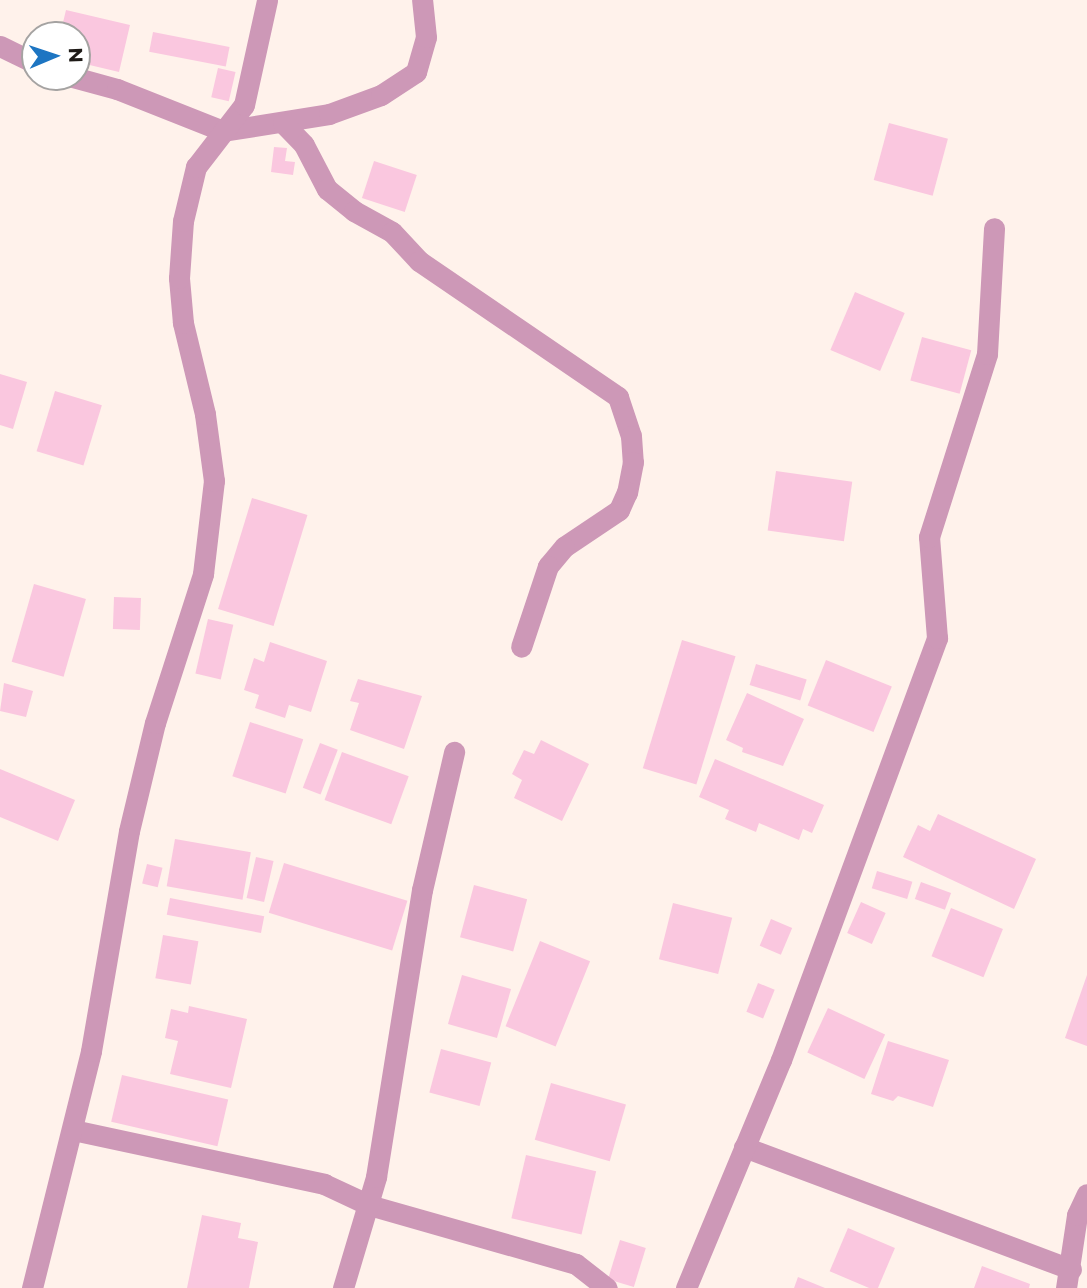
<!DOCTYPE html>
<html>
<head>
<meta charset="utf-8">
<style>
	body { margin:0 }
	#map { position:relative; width:1087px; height:1288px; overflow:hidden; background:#fff2eb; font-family:Montserrat,sans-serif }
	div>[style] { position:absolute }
	.building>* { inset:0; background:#fac7df; transform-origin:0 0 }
	.minor>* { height:21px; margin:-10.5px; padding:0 10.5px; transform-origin:10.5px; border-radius:10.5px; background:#cd98b7 }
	span { translate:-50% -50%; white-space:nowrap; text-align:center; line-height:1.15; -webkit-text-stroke:5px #fff; paint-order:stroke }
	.north { position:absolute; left:21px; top:21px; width:70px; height:70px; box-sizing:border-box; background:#fff; border:2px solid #a5a3a2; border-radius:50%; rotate:88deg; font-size:19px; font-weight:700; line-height:28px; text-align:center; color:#1e1a17 }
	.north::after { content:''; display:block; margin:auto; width:24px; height:32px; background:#1d75c2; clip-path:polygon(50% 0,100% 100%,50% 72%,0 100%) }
</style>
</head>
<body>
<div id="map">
	<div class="building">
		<div style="clip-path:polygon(66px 10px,130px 25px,119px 72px,77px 62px,77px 35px,60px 35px)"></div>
		<div style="left:153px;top:32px;width:78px;height:20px;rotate:11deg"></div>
		<div style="left:218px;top:68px;width:18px;height:30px;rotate:13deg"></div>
		<div style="left:889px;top:123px;width:61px;height:59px;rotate:15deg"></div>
		<div style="clip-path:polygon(274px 147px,287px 148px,285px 161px,295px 162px,293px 175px,271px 172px)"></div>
		<div style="left:374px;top:161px;width:45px;height:39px;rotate:18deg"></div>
		<div style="left:855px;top:292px;width:54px;height:63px;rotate:23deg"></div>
		<div style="left:922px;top:337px;width:51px;height:45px;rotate:15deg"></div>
		<div style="clip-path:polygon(0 374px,27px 382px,13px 429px,0 425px)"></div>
		<div style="left:55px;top:391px;width:49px;height:63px;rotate:17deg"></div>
		<div style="left:776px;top:471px;width:77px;height:60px;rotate:8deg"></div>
		<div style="left:252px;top:498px;width:58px;height:116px;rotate:17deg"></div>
		<div style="left:34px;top:584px;width:54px;height:81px;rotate:16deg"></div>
		<div style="left:114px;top:597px;width:27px;height:32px;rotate:2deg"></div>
		<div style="left:208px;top:619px;width:26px;height:56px;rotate:13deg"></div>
		<div style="left:682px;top:640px;width:56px;height:134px;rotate:17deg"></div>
		<div style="clip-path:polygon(270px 642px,327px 661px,311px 712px,289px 705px,285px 718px,255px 708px,259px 695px,244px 690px,254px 658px,264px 662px)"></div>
		<div style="left:826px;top:660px;width:71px;height:49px;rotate:22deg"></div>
		<div style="left:756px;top:664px;width:53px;height:22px;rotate:17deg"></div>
		<div style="clip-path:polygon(358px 679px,422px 696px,404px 749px,350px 730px,359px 703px,350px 701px)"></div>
		<div style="clip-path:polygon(4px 683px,33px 691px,26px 717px,0 711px)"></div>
		<div style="clip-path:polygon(747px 693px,804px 719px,783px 766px,742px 752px,743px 748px,726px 740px)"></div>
		<div style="left:250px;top:722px;width:56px;height:57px;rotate:18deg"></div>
		<div style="clip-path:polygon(541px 740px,589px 764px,562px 821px,514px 798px,522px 780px,512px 774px,524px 750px,534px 754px)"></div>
		<div style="left:320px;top:743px;width:19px;height:48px;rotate:21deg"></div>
		<div style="left:342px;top:752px;width:71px;height:51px;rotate:20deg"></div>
		<div style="clip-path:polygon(715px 759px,824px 805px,812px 833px,803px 829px,799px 840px,759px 823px,756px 832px,725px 819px,729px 810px,699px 797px)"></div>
		<div style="clip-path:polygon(0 769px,75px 800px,58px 841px,0 817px)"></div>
		<div style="clip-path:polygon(938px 814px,1036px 859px,1014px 909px,903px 857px,918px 825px,930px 831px)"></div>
		<div style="left:175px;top:839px;width:77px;height:48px;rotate:10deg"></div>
		<div style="left:256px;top:857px;width:18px;height:42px;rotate:13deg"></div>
		<div style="left:284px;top:863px;width:129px;height:52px;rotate:17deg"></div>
		<div style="left:147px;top:864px;width:16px;height:20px;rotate:14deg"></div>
		<div style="left:877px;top:871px;width:37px;height:18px;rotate:17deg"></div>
		<div style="left:921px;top:882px;width:32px;height:18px;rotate:20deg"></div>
		<div style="left:474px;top:885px;width:55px;height:54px;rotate:15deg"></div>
		<div style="left:170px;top:898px;width:96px;height:17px;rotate:11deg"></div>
		<div style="left:861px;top:902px;width:27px;height:34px;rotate:24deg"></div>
		<div style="left:673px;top:903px;width:61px;height:58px;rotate:14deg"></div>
		<div style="left:951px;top:908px;width:56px;height:52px;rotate:22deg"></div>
		<div style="left:771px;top:919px;width:23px;height:29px;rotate:23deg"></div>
		<div style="left:163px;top:935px;width:36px;height:44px;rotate:10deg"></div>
		<div style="left:540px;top:941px;width:54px;height:92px;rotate:22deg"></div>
		<div style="left:462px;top:975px;width:51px;height:51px;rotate:16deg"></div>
		<div style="clip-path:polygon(1087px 975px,1087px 1046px,1065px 1038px)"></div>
		<div style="left:758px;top:983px;width:18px;height:31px;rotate:22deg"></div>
		<div style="clip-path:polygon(189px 1006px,247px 1019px,231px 1088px,170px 1074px,178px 1041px,165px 1038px,171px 1009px,188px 1013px)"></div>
		<div style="left:828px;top:1008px;width:63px;height:49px;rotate:25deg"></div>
		<div style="clip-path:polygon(888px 1041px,949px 1060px,933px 1107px,898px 1096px,893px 1101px,871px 1094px)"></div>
		<div style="left:441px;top:1049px;width:52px;height:45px;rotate:15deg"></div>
		<div style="left:122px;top:1075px;width:109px;height:48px;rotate:13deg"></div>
		<div style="left:551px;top:1083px;width:78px;height:59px;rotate:16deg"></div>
		<div style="left:526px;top:1155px;width:72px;height:65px;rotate:13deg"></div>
		<div style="clip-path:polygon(202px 1215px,241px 1223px,238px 1238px,258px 1242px,249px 1288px,187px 1288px)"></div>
		<div style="left:848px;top:1228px;width:51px;height:47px;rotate:23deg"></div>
		<div style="left:620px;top:1240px;width:27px;height:41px;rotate:17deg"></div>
		<div style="clip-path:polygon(982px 1266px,1030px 1284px,1029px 1288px,974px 1288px)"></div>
		<div style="clip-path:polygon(798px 1277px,825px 1288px,794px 1288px)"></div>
	</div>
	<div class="minor">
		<div style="left:0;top:46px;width:39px;rotate:26deg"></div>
		<div style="left:73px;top:77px;width:46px;rotate:15.3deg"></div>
		<div style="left:117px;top:89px;width:114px;rotate:21.6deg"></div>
		<div style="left:223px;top:131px;width:107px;rotate:-9.1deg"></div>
		<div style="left:329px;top:114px;width:55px;rotate:-20.1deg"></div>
		<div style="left:381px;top:95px;width:42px;rotate:-33.3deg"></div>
		<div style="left:416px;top:72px;width:36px;rotate:-74deg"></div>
		<div style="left:426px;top:37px;width:37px;rotate:-96deg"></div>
		<div style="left:283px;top:123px;width:30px;rotate:46deg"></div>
		<div style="left:304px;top:145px;width:50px;rotate:62.4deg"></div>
		<div style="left:327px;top:189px;width:35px;rotate:39deg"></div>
		<div style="left:354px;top:211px;width:43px;rotate:28.9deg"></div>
		<div style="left:392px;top:232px;width:40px;rotate:47deg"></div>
		<div style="left:419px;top:261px;width:241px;rotate:34.3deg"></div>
		<div style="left:618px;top:397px;width:41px;rotate:71.6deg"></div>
		<div style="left:631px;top:436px;width:26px;rotate:86deg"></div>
		<div style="left:633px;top:462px;width:31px;rotate:101deg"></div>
		<div style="left:627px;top:492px;width:20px;rotate:114deg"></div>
		<div style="left:619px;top:510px;width:66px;rotate:146.1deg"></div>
		<div style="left:564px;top:547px;width:25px;rotate:130deg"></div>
		<div style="left:548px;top:566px;width:85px;rotate:108.4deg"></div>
		<div style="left:73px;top:1130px;width:257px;rotate:12.1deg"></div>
		<div style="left:324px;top:1184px;width:50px;rotate:25deg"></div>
		<div style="left:369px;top:1205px;width:215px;rotate:15.9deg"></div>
		<div style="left:576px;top:1264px;width:39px;rotate:38deg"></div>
		<div style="left:744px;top:1147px;width:349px;rotate:20.5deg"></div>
		<div style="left:32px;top:1288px;width:244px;rotate:-76deg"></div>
		<div style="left:91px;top:1051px;width:223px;rotate:-80.2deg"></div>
		<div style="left:129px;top:831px;width:111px;rotate:-76.5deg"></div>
		<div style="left:155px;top:723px;width:157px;rotate:-72.1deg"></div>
		<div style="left:203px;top:574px;width:94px;rotate:-83.3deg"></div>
		<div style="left:214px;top:481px;width:68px;rotate:-97.7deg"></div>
		<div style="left:205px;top:414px;width:94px;rotate:-103.6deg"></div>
		<div style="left:183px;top:323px;width:45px;rotate:-95.1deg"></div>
		<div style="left:179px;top:278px;width:57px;rotate:-86deg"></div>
		<div style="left:183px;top:221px;width:56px;rotate:-76.5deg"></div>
		<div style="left:196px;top:167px;width:78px;rotate:-52.3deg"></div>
		<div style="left:244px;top:105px;width:107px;rotate:-77.6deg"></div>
		<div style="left:343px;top:1288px;width:116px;rotate:-73.4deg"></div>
		<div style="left:376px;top:1177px;width:291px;rotate:-80.9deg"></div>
		<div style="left:422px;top:890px;width:142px;rotate:-76.9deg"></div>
		<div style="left:686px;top:1288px;width:247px;rotate:-67.4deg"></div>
		<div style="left:781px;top:1060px;width:450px;rotate:-69.7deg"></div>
		<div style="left:937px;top:638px;width:101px;rotate:-94.5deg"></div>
		<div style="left:929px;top:537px;width:192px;rotate:-72.4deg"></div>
		<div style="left:987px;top:354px;width:126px;rotate:-86.8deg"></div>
		<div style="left:1066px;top:1288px;width:74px;rotate:-81.4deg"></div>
		<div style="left:1077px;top:1215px;width:23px;rotate:-65deg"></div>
	</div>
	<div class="north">N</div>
</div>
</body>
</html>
